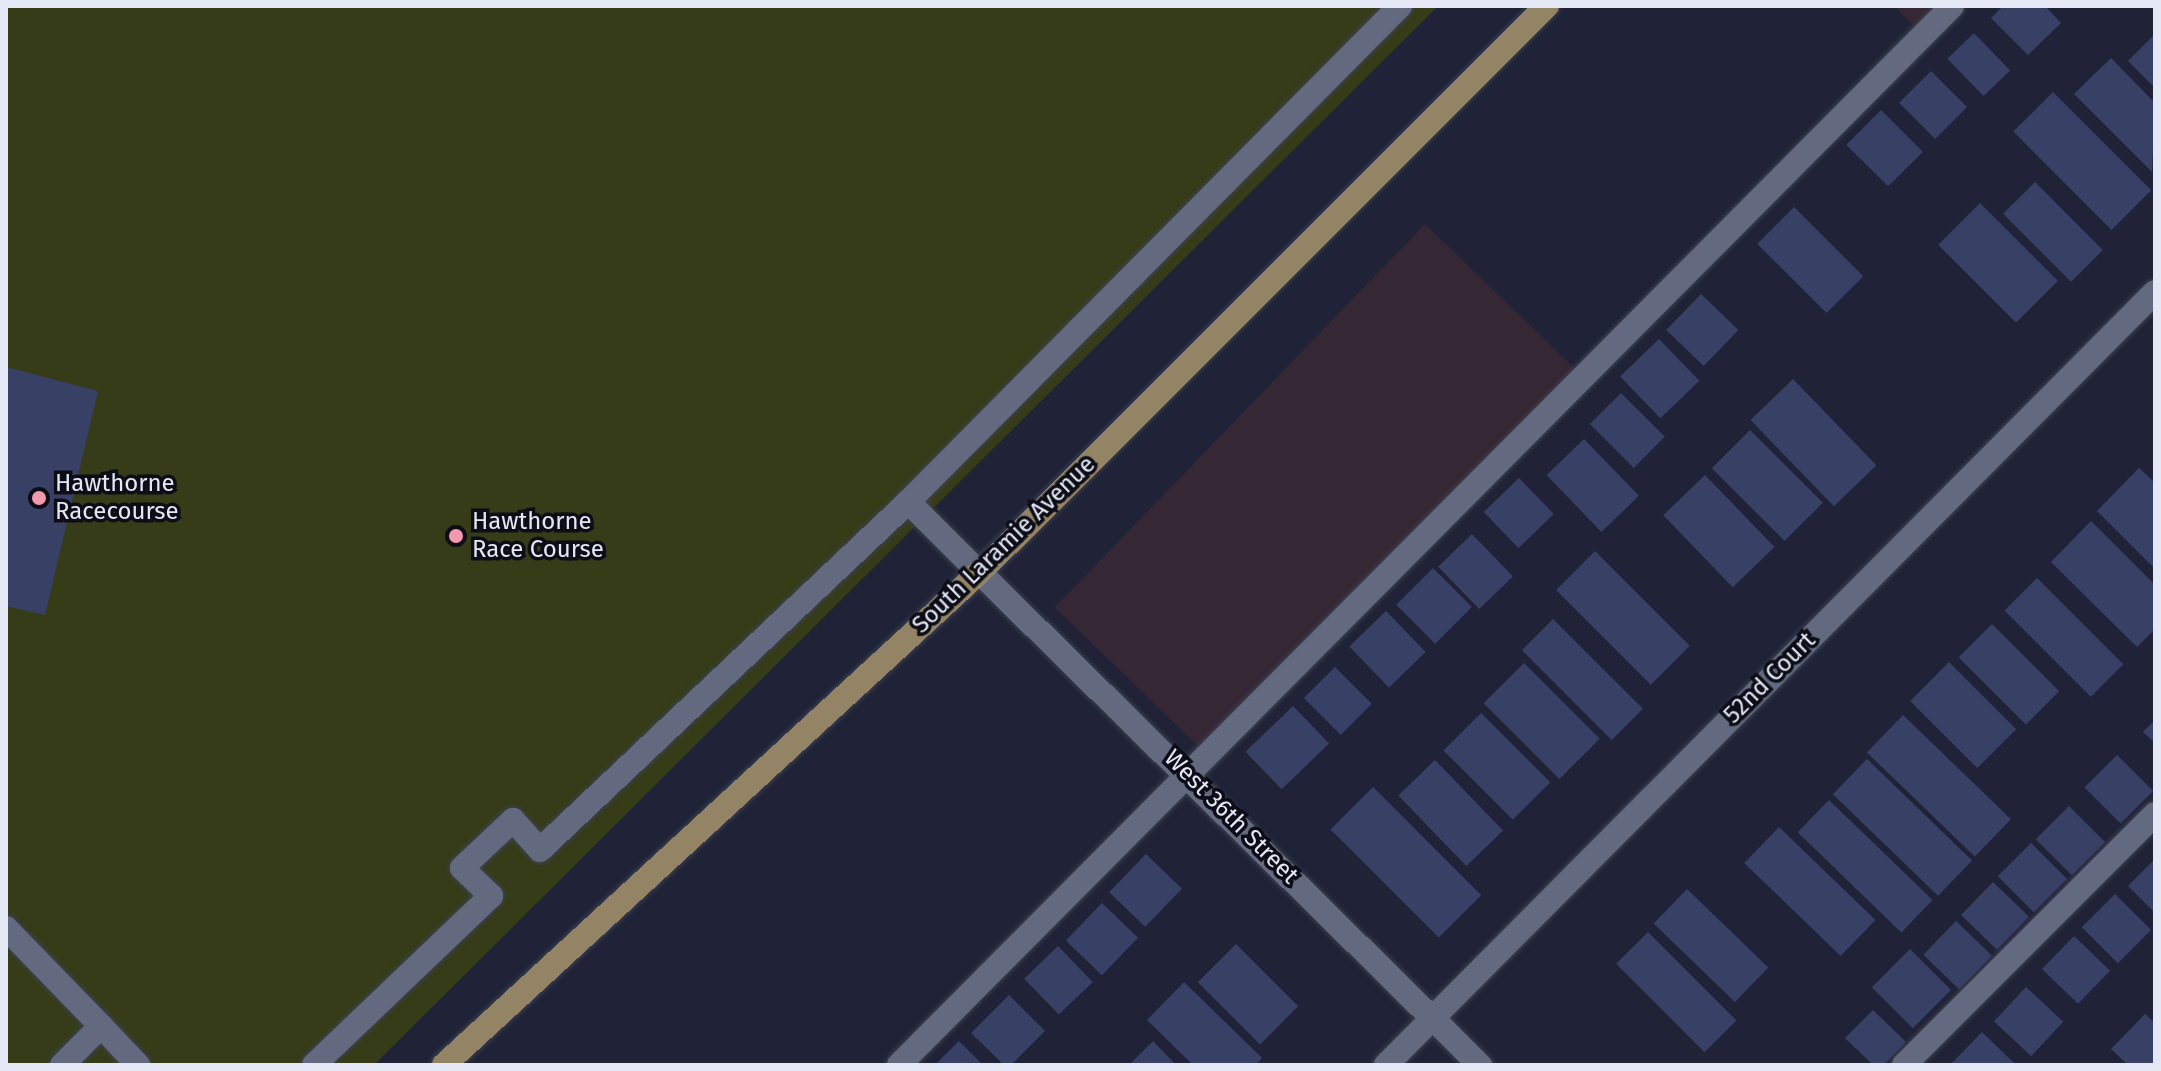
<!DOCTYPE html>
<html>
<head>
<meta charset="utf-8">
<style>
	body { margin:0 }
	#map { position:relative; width:2161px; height:1071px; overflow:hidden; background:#202337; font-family:"Fira Sans",sans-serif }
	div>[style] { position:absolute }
	.commercial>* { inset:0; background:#352733; transform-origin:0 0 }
	.green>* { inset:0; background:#363c17 }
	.building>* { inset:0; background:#394066; transform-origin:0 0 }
	.roads { filter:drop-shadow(0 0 2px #3e4151) drop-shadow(0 0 2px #3e4151) }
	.minor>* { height:24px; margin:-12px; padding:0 12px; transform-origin:12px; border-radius:12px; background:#63697f }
	.major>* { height:24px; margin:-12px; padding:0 12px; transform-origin:12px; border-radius:12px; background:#928465 }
	.dots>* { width:22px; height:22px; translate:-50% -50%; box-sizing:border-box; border:4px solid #0c0d16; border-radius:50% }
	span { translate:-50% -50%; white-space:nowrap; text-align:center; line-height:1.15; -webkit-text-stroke:7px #0c0d16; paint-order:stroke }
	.poi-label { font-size:24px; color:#e4e8f5 }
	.left { translate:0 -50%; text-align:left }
	.street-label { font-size:24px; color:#e4e8f5 }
	.frame { position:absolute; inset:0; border:8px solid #e4e8f5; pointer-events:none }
</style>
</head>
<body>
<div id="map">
	<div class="commercial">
		<div style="clip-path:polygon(1894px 6px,1952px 6px,1923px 35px)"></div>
		<div style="left:1425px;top:224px;width:221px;height:533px;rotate:44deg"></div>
	</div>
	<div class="green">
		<div style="clip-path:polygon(6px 6px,1438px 6px,374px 1065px,6px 1065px)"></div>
	</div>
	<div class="building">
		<div style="clip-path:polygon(2003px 6px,2045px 6px,2061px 23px,2028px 55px,1991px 18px)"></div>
		<div style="left:1974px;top:33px;width:52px;height:37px;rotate:46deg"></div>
		<div style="clip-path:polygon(2155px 34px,2155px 88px,2128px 61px)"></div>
		<div style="clip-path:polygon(2111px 58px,2155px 103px,2152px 172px,2074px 94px)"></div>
		<div style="left:1931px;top:71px;width:51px;height:45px;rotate:45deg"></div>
		<div style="left:2053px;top:92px;width:139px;height:56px;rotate:45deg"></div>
		<div style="left:1881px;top:110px;width:59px;height:49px;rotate:45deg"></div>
		<div style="left:2035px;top:182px;width:96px;height:45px;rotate:45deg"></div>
		<div style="left:1980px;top:203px;width:110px;height:59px;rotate:45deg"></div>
		<div style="left:1794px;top:207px;width:98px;height:52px;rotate:45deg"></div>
		<div style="left:1701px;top:294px;width:52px;height:50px;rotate:44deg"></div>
		<div style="left:1659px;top:339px;width:58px;height:54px;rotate:46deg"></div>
		<div style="clip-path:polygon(6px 367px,98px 391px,45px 615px,6px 606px)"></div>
		<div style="left:1793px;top:379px;width:120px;height:59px;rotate:46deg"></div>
		<div style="left:1621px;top:393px;width:62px;height:44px;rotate:45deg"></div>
		<div style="left:1750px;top:430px;width:103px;height:54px;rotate:45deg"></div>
		<div style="left:1584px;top:439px;width:79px;height:52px;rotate:46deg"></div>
		<div style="clip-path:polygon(2139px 468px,2155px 483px,2155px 569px,2097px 511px)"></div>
		<div style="left:1705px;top:475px;width:100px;height:58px;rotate:46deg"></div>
		<div style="left:1519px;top:478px;width:50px;height:49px;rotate:46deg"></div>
		<div style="clip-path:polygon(2091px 521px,2155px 585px,2155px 629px,2137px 647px,2051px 562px)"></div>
		<div style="left:1472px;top:534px;width:59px;height:47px;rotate:46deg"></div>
		<div style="left:1595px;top:551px;width:134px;height:55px;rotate:45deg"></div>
		<div style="left:1433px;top:568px;width:55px;height:52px;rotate:45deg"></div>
		<div style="left:2037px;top:578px;width:122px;height:46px;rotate:45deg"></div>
		<div style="left:1386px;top:611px;width:57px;height:51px;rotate:46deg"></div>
		<div style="left:1553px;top:619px;width:127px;height:44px;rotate:45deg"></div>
		<div style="left:1992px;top:624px;width:95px;height:47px;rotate:45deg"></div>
		<div style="left:1949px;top:662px;width:95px;height:55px;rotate:45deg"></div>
		<div style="left:1524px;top:663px;width:107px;height:57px;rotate:45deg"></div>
		<div style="left:1335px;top:667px;width:52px;height:44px;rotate:45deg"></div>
		<div style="left:1293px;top:706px;width:52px;height:66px;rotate:46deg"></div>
		<div style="left:1481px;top:713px;width:98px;height:53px;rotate:45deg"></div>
		<div style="left:1903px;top:715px;width:150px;height:52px;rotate:44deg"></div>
		<div style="clip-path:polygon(2155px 720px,2155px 743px,2143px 732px)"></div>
		<div style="left:2117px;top:755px;width:51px;height:46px;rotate:45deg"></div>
		<div style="left:1867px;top:759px;width:146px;height:49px;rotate:44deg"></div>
		<div style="left:1435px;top:760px;width:98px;height:51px;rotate:46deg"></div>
		<div style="left:1373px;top:787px;width:153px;height:60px;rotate:45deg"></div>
		<div style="left:1829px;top:800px;width:144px;height:45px;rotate:44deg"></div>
		<div style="left:2069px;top:806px;width:51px;height:47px;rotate:45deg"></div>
		<div style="left:1779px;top:827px;width:134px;height:50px;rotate:44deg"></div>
		<div style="left:2031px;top:843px;width:51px;height:47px;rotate:45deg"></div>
		<div style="left:1146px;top:854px;width:50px;height:53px;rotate:44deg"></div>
		<div style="clip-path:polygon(2155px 859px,2155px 913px,2128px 886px)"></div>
		<div style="left:1993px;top:882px;width:50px;height:46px;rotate:44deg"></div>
		<div style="left:1687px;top:889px;width:113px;height:48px;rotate:44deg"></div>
		<div style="left:2115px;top:894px;width:51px;height:47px;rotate:45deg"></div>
		<div style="left:1102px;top:903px;width:50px;height:52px;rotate:44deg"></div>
		<div style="left:1956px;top:921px;width:50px;height:47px;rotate:44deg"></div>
		<div style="left:1648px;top:932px;width:125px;height:45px;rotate:45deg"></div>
		<div style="left:2074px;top:936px;width:50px;height:46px;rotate:44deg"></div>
		<div style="left:1236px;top:944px;width:88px;height:54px;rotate:45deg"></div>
		<div style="left:1058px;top:946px;width:50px;height:47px;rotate:46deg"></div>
		<div style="left:1910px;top:949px;width:58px;height:54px;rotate:45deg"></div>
		<div style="clip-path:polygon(1184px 982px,1262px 1058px,1256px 1065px,1193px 1065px,1147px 1020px)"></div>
		<div style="left:2026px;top:987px;width:51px;height:47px;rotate:43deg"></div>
		<div style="clip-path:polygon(1009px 995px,1045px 1031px,1011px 1065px,1004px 1065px,971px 1033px)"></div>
		<div style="clip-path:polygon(1873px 1010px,1906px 1042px,1884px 1065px,1873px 1065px,1845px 1038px)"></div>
		<div style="clip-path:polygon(2145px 1014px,2155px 1023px,2155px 1065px,2128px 1065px,2111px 1049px)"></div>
		<div style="clip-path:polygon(1982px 1032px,2016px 1065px,1950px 1065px)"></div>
		<div style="clip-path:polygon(959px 1041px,983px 1065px,935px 1065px)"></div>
		<div style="clip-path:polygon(1153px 1041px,1176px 1065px,1129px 1065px)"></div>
	</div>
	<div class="roads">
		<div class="minor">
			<div style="left:908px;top:502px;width:803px;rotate:44.55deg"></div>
			<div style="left:6px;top:928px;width:136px;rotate:45.9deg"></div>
			<div style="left:101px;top:1026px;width:55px;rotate:135deg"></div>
			<div style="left:101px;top:1026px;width:54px;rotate:46.5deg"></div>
			<div style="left:314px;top:1065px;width:245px;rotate:-43.7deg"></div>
			<div style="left:491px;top:896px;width:40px;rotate:-136deg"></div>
			<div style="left:462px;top:868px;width:70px;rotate:-43.3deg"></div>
			<div style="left:513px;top:820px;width:40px;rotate:48deg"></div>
			<div style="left:540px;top:850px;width:506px;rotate:-43.4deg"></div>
			<div style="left:908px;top:502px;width:699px;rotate:-45.23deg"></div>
			<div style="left:899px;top:1065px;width:1493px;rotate:-45.16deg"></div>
			<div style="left:1386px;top:1065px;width:1090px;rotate:-45.15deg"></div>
			<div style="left:1904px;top:1065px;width:355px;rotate:-45deg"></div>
		</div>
		<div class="major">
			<div style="left:444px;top:1065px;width:731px;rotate:-42.62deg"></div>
			<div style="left:982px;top:570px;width:798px;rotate:-44.95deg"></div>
		</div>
	</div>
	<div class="dots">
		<div style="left:39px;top:498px;background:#f29aac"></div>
		<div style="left:456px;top:536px;background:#f29aac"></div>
	</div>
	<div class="poi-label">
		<span class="left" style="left:55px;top:498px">Hawthorne<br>Racecourse</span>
		<span class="left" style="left:472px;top:536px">Hawthorne<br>Race Course</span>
	</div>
	<div class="street-label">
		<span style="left:1004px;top:545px;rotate:-44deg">South Laramie Avenue</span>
		<span style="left:1770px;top:678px;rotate:-45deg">52nd Court</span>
		<span style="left:1231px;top:817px;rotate:45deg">West 36th Street</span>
	</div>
	<div class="frame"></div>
</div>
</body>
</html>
